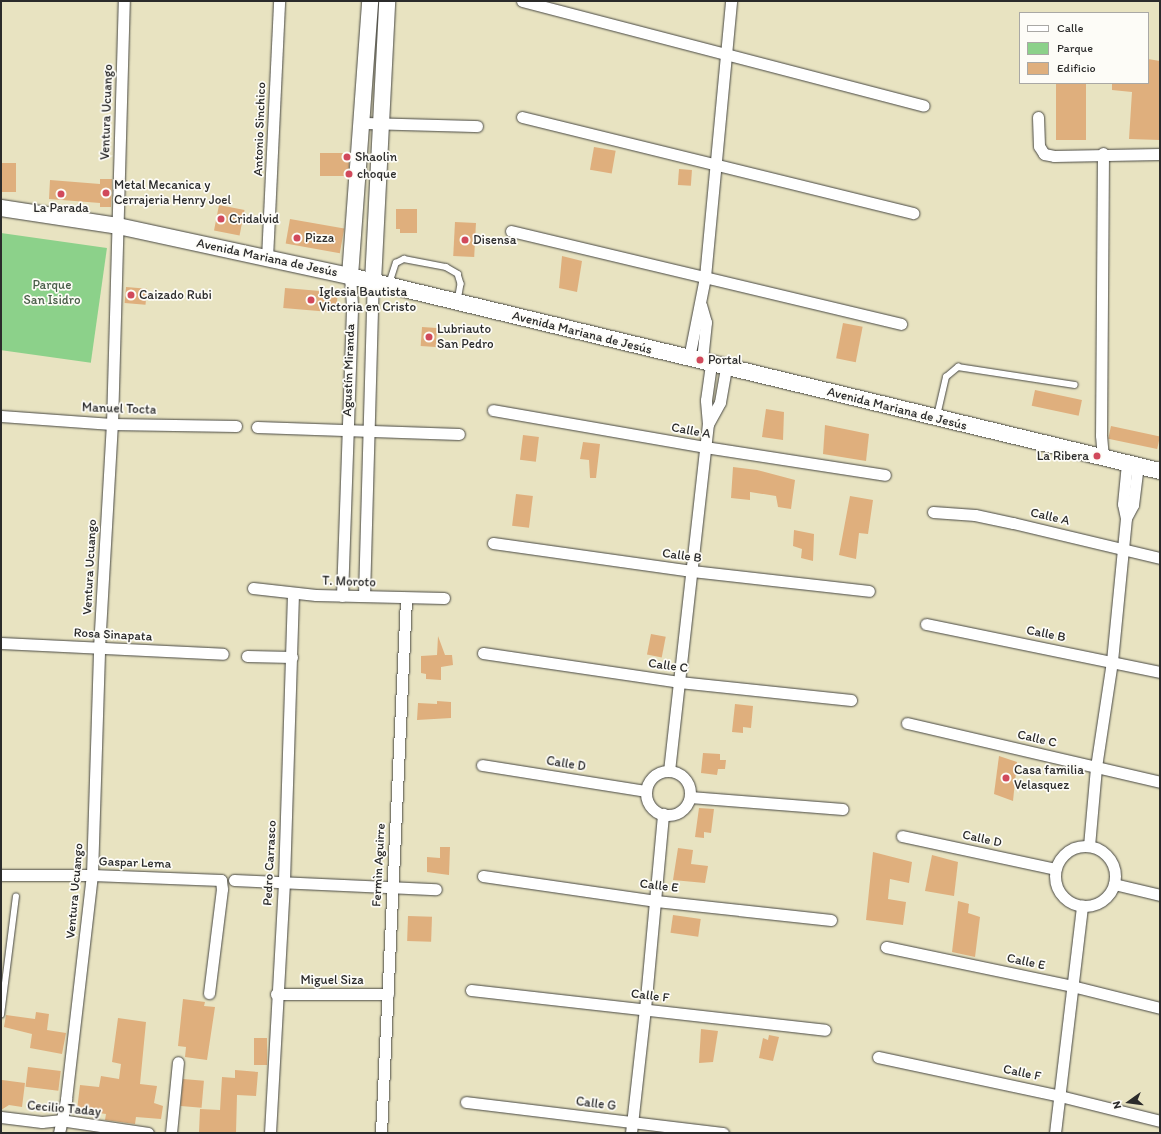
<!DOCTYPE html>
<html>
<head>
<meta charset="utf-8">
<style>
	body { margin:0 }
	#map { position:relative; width:1161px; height:1134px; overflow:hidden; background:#e8e3c1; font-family:Itim,sans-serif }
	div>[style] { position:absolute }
	.green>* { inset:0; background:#8cd18a; transform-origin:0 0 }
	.building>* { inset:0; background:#dfaf7d; transform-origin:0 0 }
	.roads { filter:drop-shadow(0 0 1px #474742) drop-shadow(0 0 1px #474742) }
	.lane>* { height:5.5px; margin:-2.75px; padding:0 2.75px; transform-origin:2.75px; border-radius:2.75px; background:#fff }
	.street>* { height:11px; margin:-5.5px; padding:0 5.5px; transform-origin:5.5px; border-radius:5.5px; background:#fff }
	.street>.ring { margin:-5.5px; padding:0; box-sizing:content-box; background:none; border:11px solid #fff; border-radius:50% }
	.secondary>* { height:16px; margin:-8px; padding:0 8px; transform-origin:8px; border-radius:8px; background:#fff }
	.dots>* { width:11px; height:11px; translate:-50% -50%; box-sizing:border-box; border:2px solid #fdfcf7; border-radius:50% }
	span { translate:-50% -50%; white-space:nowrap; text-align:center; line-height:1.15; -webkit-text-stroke:3.5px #fdfcf7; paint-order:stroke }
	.street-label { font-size:13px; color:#2b2b2b }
	.poi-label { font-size:13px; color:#2b2b2b }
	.left { translate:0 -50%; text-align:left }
	.right { translate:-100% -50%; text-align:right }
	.park-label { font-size:13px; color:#485d48 }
	.frame { position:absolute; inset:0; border:2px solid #2b2b2b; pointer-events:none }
	.legend { position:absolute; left:1019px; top:12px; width:130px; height:72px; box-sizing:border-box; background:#fdfcf7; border:1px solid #a9a8a5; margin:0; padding:5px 7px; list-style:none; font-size:12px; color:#2b2b2b }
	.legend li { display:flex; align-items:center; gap:8px; height:20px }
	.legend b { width:20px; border:1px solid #a9a8a5 }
	.north { position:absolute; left:1109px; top:1082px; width:40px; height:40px; -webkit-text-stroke:3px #fdfcf7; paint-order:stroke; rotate:256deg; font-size:11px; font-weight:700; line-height:16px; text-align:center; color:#2b2b2b }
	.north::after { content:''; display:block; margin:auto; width:14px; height:18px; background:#2b2b2b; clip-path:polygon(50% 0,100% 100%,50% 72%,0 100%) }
</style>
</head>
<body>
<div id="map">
	<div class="green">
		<div style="left:1px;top:233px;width:107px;height:116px;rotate:8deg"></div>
	</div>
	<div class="building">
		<div style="clip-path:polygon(1148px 59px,1160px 61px,1160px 140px,1129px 139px,1132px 92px,1112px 90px,1112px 83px,1148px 83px)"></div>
		<div style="left:1056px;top:83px;width:30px;height:57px"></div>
		<div style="left:594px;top:147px;width:22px;height:23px;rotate:10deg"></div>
		<div style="left:320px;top:153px;width:29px;height:23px"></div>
		<div style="left:1px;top:163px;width:15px;height:29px"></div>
		<div style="left:679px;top:169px;width:13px;height:16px;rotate:4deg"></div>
		<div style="clip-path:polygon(100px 179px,112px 179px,111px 207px,100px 207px,100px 203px,49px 199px,50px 180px,100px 184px)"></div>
		<div style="left:219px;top:205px;width:26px;height:26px;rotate:11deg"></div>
		<div style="clip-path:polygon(396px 209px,417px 209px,417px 233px,400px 233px,400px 229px,396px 229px)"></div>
		<div style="left:290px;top:219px;width:55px;height:25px;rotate:10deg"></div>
		<div style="left:455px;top:222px;width:21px;height:34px;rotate:3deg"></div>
		<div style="clip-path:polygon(562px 256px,582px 261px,577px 292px,559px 288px)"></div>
		<div style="left:126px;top:287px;width:21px;height:16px;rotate:5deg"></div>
		<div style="left:285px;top:288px;width:53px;height:20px;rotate:5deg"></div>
		<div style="left:843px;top:323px;width:20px;height:36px;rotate:11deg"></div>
		<div style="left:422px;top:327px;width:15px;height:19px;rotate:4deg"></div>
		<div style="left:1035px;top:390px;width:48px;height:16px;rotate:12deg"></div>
		<div style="clip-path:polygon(766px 409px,784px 412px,783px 440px,762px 437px)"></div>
		<div style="clip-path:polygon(825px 425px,869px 434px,866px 461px,823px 454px)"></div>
		<div style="left:1111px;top:426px;width:50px;height:13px;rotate:12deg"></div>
		<div style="left:523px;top:435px;width:16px;height:25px;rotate:7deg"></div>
		<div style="clip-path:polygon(583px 442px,600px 444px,596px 478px,590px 478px,589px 460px,580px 459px)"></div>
		<div style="clip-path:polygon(733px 467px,757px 470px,795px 480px,791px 509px,778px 507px,776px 496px,750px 492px,750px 500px,731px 498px)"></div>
		<div style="left:516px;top:494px;width:17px;height:32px;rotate:7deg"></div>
		<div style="clip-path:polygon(850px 496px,873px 500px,868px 534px,859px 533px,856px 559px,839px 555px)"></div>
		<div style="clip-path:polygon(794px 530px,814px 534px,813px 561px,801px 558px,802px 549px,793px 546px)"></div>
		<div style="left:651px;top:634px;width:15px;height:21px;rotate:11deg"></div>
		<div style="clip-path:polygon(438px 636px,445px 655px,452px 655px,453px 665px,441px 667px,441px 680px,426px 679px,426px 674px,421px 673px,421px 656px,437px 655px)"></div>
		<div style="clip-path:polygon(437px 701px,451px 702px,451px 718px,417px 720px,418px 703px,437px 704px)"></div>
		<div style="clip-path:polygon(735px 704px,753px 706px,751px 728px,743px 727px,743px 733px,732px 732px)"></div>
		<div style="clip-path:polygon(703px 753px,720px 754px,720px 760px,726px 760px,725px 769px,718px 769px,717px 775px,701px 773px)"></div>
		<div style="clip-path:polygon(999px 756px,1017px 762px,1013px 801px,994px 794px)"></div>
		<div style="clip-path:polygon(699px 808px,714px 809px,711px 833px,704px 832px,704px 838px,695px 837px)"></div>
		<div style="clip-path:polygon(440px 847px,450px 847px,449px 875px,427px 872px,427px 857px,440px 858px)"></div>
		<div style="clip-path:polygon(678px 848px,693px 850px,691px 864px,708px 866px,705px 883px,673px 880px)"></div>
		<div style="clip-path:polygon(873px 852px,912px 862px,909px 883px,890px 879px,888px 899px,906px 902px,903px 925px,866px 920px)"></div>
		<div style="clip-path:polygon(932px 855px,958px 862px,954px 896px,925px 891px)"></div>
		<div style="clip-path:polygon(958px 901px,969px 904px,968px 913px,980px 917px,975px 957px,952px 952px)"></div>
		<div style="left:673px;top:915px;width:28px;height:18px;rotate:8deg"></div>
		<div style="left:408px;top:916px;width:24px;height:25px;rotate:2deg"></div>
		<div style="clip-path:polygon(183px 999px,205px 1002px,204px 1006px,215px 1007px,207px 1060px,185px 1057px,186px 1047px,178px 1046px)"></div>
		<div style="clip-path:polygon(36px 1012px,49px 1014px,47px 1030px,66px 1033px,62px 1054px,30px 1048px,32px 1034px,4px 1027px,6px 1015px,35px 1019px)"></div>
		<div style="clip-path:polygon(118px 1018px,146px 1022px,140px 1084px,157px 1086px,154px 1103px,163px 1106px,161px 1119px,136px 1117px,135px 1124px,105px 1120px,106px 1114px,77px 1110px,80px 1085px,99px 1087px,101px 1076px,119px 1079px,121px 1064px,112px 1062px)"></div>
		<div style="clip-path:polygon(701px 1029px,718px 1031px,713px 1062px,699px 1063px)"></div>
		<div style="clip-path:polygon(769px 1035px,779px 1037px,773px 1061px,759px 1058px,763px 1038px,768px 1040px)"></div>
		<div style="left:254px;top:1038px;width:13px;height:27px"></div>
		<div style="left:28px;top:1067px;width:33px;height:20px;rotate:7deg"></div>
		<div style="clip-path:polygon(235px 1070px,258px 1072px,256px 1096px,237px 1095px,236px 1133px,199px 1132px,200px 1109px,220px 1110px,222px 1077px,235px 1078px)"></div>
		<div style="left:183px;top:1079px;width:21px;height:27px;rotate:5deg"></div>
		<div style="clip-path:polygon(2px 1080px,25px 1083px,22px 1107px,9px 1105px,1px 1110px)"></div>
	</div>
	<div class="roads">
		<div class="lane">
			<div style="left:389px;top:284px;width:22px;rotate:-72deg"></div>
			<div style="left:396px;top:263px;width:9px;rotate:-27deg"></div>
			<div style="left:404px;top:259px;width:43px;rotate:10.8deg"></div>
			<div style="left:446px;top:267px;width:14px;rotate:30deg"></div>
			<div style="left:458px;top:274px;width:10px;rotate:73deg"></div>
			<div style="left:461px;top:284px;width:17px;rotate:100deg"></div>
			<div style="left:937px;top:416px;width:40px;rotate:-77deg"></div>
			<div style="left:946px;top:377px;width:16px;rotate:-40deg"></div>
			<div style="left:958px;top:367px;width:118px;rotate:8.7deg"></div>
			<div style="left:1px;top:1015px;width:119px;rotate:-82.8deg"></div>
		</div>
		<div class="street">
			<div style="left:522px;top:1px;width:415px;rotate:14.6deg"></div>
			<div style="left:522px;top:117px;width:403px;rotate:13.8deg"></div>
			<div style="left:1038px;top:117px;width:29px;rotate:88deg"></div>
			<div style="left:1039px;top:146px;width:9px;rotate:58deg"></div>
			<div style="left:1044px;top:154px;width:10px;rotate:11deg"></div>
			<div style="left:1054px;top:156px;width:106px;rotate:-1.1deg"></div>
			<div style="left:362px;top:123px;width:115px;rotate:1.5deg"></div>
			<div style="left:1103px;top:153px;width:282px;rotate:90.4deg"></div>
			<div style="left:1101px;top:435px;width:22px;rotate:85deg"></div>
			<div style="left:511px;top:231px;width:401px;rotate:13.4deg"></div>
			<div style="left:267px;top:258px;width:257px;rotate:-87.3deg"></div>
			<div style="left:701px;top:305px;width:18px;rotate:74deg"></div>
			<div style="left:706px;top:322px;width:39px;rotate:96deg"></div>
			<div style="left:689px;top:358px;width:83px;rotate:-78.8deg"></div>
			<div style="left:705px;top:277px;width:277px;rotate:-84.6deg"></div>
			<div style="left:493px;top:410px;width:215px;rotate:9.9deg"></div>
			<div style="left:705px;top:447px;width:182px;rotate:8.8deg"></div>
			<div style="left:1px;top:416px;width:111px;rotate:4.1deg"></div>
			<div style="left:112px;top:424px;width:124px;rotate:0.9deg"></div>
			<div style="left:708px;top:424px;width:25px;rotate:-61deg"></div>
			<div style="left:720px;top:402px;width:36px;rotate:-80deg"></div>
			<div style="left:257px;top:427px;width:202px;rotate:2deg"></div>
			<div style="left:933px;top:512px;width:42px;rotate:4.1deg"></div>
			<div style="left:975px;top:515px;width:39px;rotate:12deg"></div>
			<div style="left:1013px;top:523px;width:151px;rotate:13.4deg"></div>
			<div style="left:1126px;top:518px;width:15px;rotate:-62deg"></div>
			<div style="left:1133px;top:505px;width:39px;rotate:-83deg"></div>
			<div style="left:493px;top:543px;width:201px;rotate:8deg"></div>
			<div style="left:692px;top:571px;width:178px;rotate:6.4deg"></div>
			<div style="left:253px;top:588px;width:63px;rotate:6.3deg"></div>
			<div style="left:316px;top:595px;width:128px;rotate:1.3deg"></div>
			<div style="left:342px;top:596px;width:291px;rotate:-88deg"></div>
			<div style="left:352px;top:305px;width:29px;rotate:-94deg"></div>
			<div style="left:364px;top:596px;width:314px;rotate:-88.4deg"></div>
			<div style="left:926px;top:624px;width:239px;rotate:11.6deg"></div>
			<div style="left:1px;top:643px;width:222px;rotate:2.8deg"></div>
			<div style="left:483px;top:653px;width:198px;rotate:8.4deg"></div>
			<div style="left:679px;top:682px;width:173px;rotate:6deg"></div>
			<div style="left:247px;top:656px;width:45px;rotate:1.3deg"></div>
			<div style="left:907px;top:723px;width:260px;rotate:13.1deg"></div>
			<div style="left:482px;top:765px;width:166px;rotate:9deg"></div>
			<div style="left:669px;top:771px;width:349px;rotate:-83.6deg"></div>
			<div style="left:708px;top:424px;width:24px;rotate:-95deg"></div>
			<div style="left:706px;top:400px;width:37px;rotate:-82deg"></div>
			<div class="ring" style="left:646px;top:771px;width:33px;height:33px"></div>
			<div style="left:690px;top:797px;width:153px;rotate:4.5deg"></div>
			<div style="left:902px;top:836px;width:157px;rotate:12.1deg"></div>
			<div style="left:1089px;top:846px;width:79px;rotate:-84.9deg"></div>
			<div style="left:1096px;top:767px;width:107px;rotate:-81.4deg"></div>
			<div style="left:1112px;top:661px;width:144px;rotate:-84.4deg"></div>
			<div style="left:1126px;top:518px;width:14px;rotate:-102deg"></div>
			<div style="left:1123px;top:504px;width:41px;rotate:-84.4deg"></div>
			<div class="ring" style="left:1055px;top:846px;width:49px;height:49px"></div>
			<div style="left:1px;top:875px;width:91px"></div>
			<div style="left:92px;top:875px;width:129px;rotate:2.2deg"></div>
			<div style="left:221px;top:880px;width:9px;rotate:84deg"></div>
			<div style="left:222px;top:889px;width:105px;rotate:97.1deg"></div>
			<div style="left:483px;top:876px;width:175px;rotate:8.2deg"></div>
			<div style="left:656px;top:901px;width:176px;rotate:6.2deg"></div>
			<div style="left:234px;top:880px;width:202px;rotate:2.6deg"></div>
			<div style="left:1114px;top:884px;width:47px;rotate:13.4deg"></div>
			<div style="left:886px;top:947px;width:190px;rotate:11.8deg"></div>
			<div style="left:1072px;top:986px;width:91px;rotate:14deg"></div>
			<div style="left:471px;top:990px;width:356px;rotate:6.4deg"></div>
			<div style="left:276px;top:994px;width:112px"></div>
			<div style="left:878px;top:1057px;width:186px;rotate:12.1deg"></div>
			<div style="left:1060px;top:1096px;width:103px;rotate:14deg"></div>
			<div style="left:466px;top:1102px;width:259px;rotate:6.9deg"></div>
			<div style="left:1px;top:1117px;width:41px;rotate:7deg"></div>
			<div style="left:42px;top:1122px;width:18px;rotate:-6deg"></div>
			<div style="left:60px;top:1120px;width:89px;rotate:8.4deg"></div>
			<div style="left:59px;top:1133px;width:35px;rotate:-78deg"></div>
			<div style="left:66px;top:1099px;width:226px;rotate:-83.4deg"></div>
			<div style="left:92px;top:875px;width:227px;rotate:-88.2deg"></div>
			<div style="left:99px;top:648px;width:224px;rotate:-86.7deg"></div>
			<div style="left:112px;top:424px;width:423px;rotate:-88.4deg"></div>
			<div style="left:171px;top:1133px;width:71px;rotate:-84.4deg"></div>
			<div style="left:270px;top:1133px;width:253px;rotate:-86.8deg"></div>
			<div style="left:284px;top:880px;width:286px;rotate:-88.2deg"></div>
			<div style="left:381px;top:1133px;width:536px;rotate:-87.32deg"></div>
			<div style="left:631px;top:1133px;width:125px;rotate:-83.6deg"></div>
			<div style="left:645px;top:1009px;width:196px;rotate:-84.7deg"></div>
			<div style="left:1055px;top:1133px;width:229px;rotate:-83.2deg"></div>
		</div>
		<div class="secondary">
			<div style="left:1px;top:208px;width:118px;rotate:8.7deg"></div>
			<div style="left:118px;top:226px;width:237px;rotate:12.2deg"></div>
			<div style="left:350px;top:276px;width:833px;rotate:13.54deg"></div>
			<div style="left:350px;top:276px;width:276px;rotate:-85.8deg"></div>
			<div style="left:373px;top:282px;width:281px;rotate:-87.1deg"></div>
		</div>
	</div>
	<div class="dots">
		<div style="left:347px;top:157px;background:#d1495b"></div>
		<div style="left:349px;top:174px;background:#d1495b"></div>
		<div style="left:106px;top:193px;background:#d1495b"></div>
		<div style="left:61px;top:194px;background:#d1495b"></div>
		<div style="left:221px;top:219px;background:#d1495b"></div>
		<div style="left:297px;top:238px;background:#d1495b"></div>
		<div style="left:465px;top:240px;background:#d1495b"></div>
		<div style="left:131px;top:295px;background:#d1495b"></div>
		<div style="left:311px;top:300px;background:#d1495b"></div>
		<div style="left:429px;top:337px;background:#d1495b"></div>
		<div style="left:700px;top:360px;background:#d1495b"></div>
		<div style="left:1097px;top:456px;background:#d1495b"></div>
		<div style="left:1006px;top:778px;background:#d1495b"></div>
	</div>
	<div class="street-label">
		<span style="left:107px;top:112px;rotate:-88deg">Ventura Ucuango</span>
		<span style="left:260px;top:129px;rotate:-88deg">Antonio Sinchico</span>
		<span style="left:267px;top:258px;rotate:12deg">Avenida Mariana de Jesús</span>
		<span style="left:582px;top:333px;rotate:14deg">Avenida Mariana de Jesús</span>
		<span style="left:349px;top:370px;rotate:-88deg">Agustín Miranda</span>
		<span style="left:119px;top:409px;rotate:2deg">Manuel Tocta</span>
		<span style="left:897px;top:409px;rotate:14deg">Avenida Mariana de Jesús</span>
		<span style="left:691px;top:431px;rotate:10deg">Calle A</span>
		<span style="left:1050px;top:517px;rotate:13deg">Calle A</span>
		<span style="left:682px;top:556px;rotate:8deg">Calle B</span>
		<span style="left:90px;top:567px;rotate:-87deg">Ventura Ucuango</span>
		<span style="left:349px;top:582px;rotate:2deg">T. Moroto</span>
		<span style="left:1046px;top:634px;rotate:11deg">Calle B</span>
		<span style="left:113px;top:635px;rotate:3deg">Rosa Sinapata</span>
		<span style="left:668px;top:666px;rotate:8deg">Calle C</span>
		<span style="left:1037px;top:739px;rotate:13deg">Calle C</span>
		<span style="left:566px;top:764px;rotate:9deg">Calle D</span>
		<span style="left:982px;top:839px;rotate:12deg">Calle D</span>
		<span style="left:135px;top:863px;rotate:2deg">Gaspar Lema</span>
		<span style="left:270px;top:863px;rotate:-87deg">Pedro Carrasco</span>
		<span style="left:379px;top:865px;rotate:-87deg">Fermìn Aguirre</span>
		<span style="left:659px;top:886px;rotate:7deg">Calle E</span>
		<span style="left:75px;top:891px;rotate:-85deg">Ventura Ucuango</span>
		<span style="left:1026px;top:962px;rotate:12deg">Calle E</span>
		<span style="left:332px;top:980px">Miguel Siza</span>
		<span style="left:650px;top:996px;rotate:7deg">Calle F</span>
		<span style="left:1022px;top:1073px;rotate:12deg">Calle F</span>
		<span style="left:596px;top:1104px;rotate:7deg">Calle G</span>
		<span style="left:64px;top:1109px;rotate:5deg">Cecilio Taday</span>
	</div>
	<div class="poi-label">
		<span class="left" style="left:355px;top:157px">Shaolin</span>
		<span class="left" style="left:357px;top:174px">choque</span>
		<span class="left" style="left:114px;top:193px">Metal Mecanica y<br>Cerrajeria Henry Joel</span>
		<span style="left:61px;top:208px">La Parada</span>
		<span class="left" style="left:229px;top:219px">Cridalvid</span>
		<span class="left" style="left:305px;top:238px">Pizza</span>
		<span class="left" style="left:473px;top:240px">Disensa</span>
		<span class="left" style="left:319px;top:300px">Iglesia Bautista<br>Victoria en Cristo</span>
		<span class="left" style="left:139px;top:295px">Caizado Rubi</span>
		<span class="left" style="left:437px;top:337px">Lubriauto<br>San Pedro</span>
		<span class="left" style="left:708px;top:360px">Portal</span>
		<span class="right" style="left:1089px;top:456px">La Ribera</span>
		<span class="left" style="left:1014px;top:778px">Casa familia<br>Velasquez</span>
	</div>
	<div class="park-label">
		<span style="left:52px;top:293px">Parque<br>San Isidro</span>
	</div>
	<div class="frame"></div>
	<ul class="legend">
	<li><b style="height:5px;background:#fff"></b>Calle</li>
	<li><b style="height:11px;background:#8cd18a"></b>Parque</li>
	<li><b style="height:11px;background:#dfaf7d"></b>Edificio</li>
	</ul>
	<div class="north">N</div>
</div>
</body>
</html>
